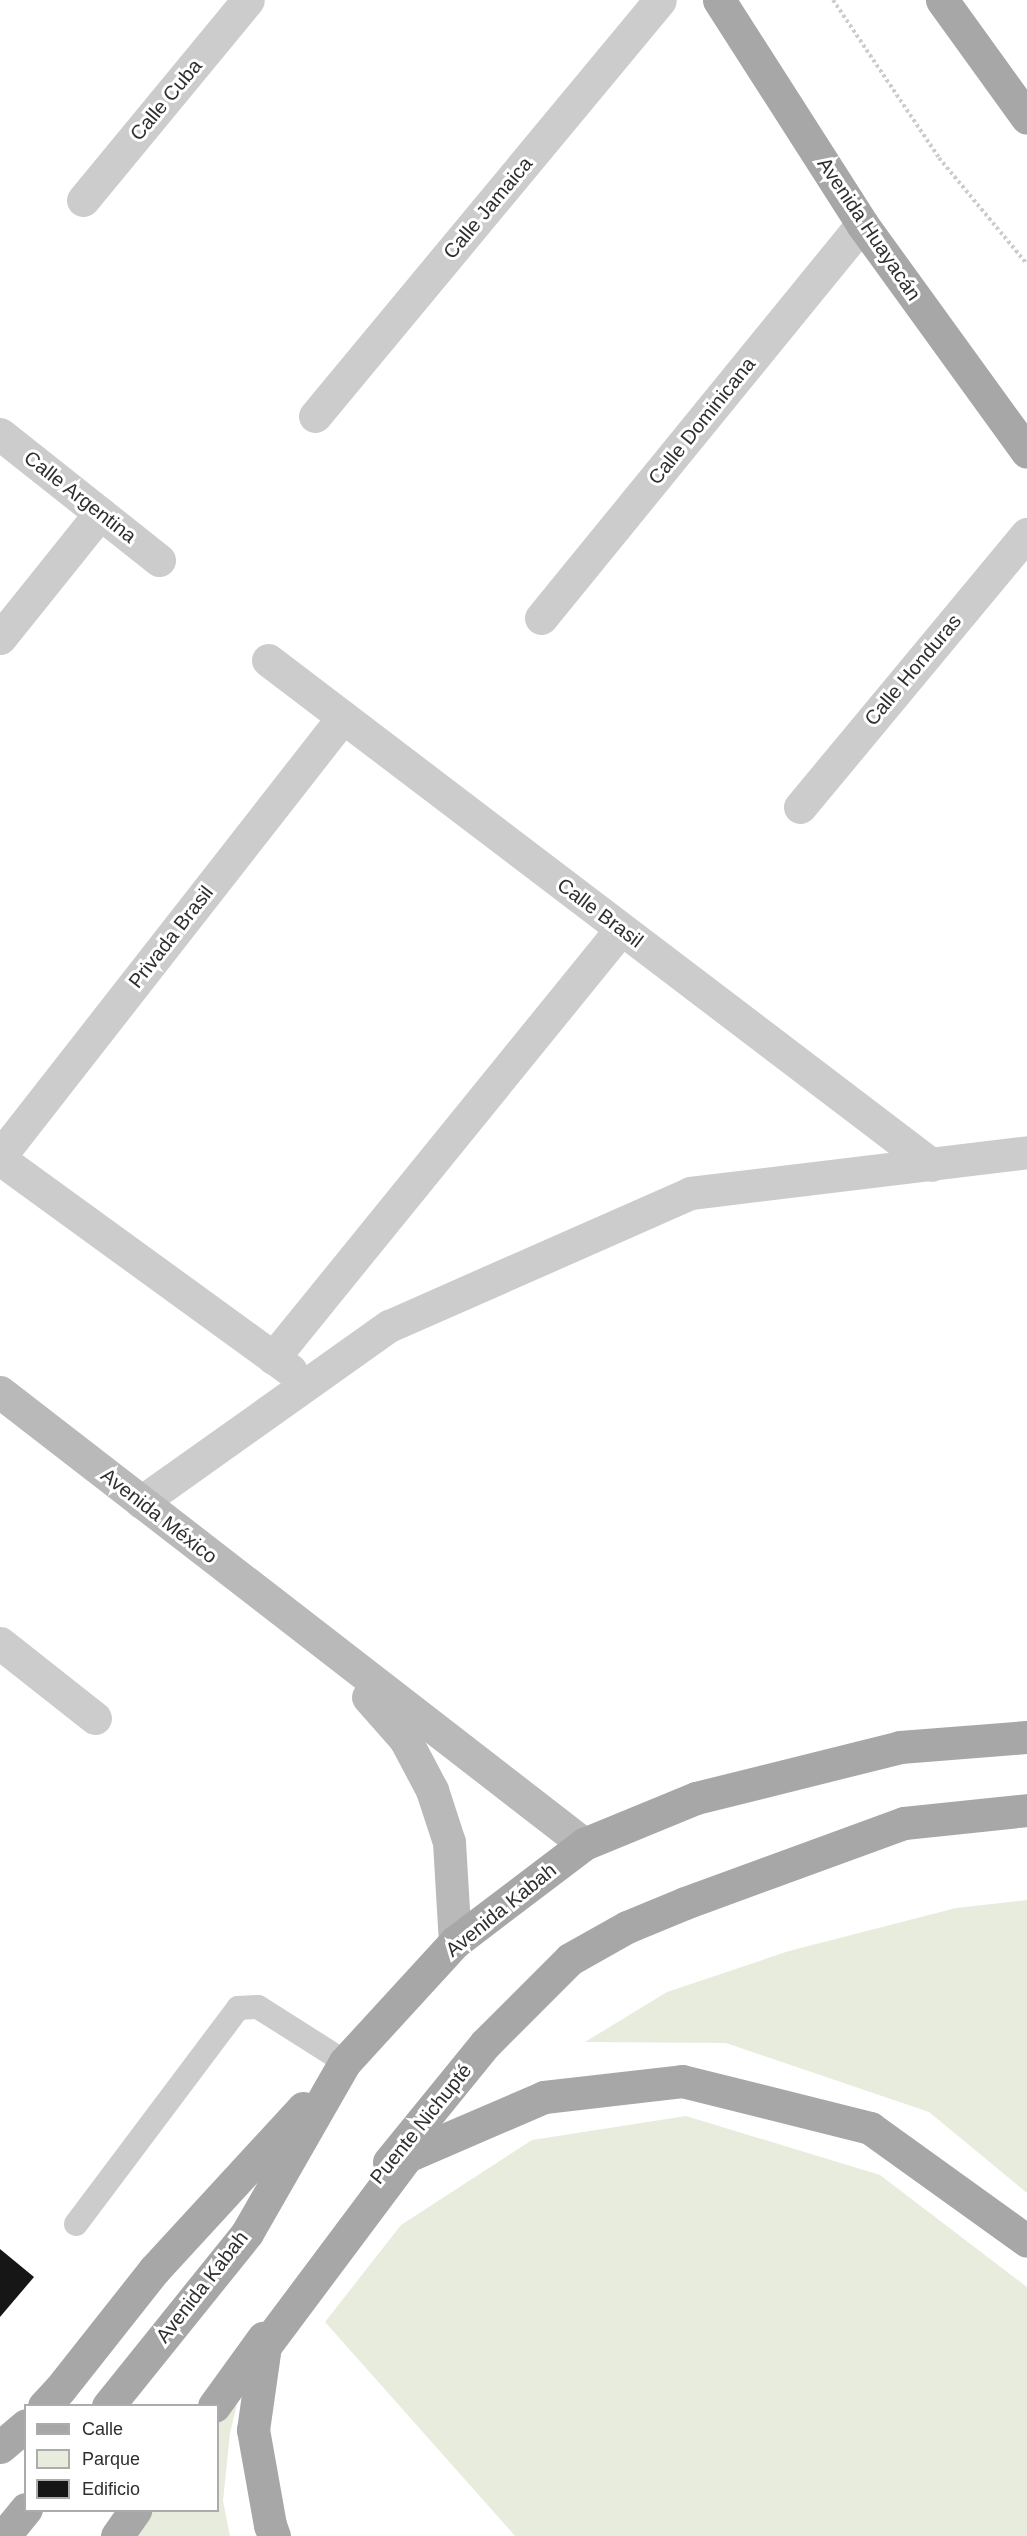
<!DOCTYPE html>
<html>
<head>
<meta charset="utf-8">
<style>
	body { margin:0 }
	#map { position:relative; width:1027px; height:2536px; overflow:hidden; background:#fff; font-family:Helvetica,sans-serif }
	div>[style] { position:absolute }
	.green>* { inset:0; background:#e8ecdd }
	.building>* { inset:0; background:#161616 }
	.path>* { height:4px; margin-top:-2px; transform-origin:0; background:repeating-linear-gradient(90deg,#ccc 0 3px,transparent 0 6px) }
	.lane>* { height:24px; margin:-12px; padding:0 12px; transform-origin:12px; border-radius:12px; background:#ccc }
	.street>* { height:33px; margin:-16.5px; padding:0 16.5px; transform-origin:16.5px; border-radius:16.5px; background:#ccc }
	.secondary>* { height:33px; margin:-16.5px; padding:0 16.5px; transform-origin:16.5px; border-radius:16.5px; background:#b9b9b9 }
	.primary>* { height:33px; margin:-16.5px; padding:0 16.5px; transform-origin:16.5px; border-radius:16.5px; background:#a7a7a7 }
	span { translate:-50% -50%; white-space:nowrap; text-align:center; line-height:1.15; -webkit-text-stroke:6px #fff; paint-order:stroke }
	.street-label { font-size:20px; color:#2f2f2f }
	.legend { position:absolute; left:24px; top:2404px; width:195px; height:108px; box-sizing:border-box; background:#fff; border:2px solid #acacac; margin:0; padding:8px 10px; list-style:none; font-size:18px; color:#2f2f2f }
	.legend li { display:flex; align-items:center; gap:12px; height:30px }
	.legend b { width:30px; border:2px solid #acacac }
</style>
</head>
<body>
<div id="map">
	<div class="green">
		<div style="clip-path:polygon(1027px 1900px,1027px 2193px,929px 2112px,726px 2043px,585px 2042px,667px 1992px,789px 1951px,956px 1908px)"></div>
		<div style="clip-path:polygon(686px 2116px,880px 2175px,1027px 2287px,1027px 2536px,515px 2536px,325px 2322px,401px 2225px,532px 2140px)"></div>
		<div style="clip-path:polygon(244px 2375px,230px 2433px,223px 2501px,230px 2536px,122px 2536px,141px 2511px,218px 2510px,218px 2410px)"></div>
	</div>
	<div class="building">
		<div style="clip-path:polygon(0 2249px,34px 2277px,0 2317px)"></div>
	</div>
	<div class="path">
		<div style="left:833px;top:0;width:190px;rotate:56.1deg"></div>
		<div style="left:939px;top:158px;width:138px;rotate:50.3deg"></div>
	</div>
	<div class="lane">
		<div style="left:76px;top:2224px;width:270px;rotate:-53.1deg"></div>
		<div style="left:238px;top:2008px;width:20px;rotate:-3deg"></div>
		<div style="left:258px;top:2007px;width:103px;rotate:32.3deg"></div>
	</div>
	<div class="street">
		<div style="left:83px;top:200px;width:259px;rotate:-50.5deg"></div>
		<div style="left:315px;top:416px;width:540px;rotate:-50.33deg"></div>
		<div style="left:0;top:434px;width:203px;rotate:38.4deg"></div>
		<div style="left:541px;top:618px;width:508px;rotate:-50.83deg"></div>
		<div style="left:0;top:638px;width:160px;rotate:-51.3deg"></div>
		<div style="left:268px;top:660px;width:834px;rotate:37.25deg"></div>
		<div style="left:800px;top:807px;width:355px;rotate:-50.3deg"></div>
		<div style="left:0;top:1156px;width:557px;rotate:-52deg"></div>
		<div style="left:0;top:1159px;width:359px;rotate:36deg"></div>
		<div style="left:273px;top:1358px;width:552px;rotate:-50.95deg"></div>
		<div style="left:141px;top:1502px;width:304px;rotate:-35.4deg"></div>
		<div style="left:389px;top:1326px;width:329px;rotate:-23.8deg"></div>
		<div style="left:690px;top:1193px;width:339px;rotate:-6.9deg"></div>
		<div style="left:0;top:1643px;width:121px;rotate:38.3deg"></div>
	</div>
	<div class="secondary">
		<div style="left:0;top:1392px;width:738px;rotate:37.74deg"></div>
		<div style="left:368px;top:1697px;width:56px;rotate:48.6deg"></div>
		<div style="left:405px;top:1739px;width:58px;rotate:62.1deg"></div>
		<div style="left:432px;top:1790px;width:55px;rotate:71.9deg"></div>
		<div style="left:449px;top:1842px;width:100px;rotate:86.6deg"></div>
	</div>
	<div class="primary">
		<div style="left:719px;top:0;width:266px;rotate:57.4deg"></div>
		<div style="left:862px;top:224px;width:281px;rotate:54.1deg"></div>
		<div style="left:942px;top:0;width:145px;rotate:54.2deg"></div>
		<div style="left:389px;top:2162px;width:152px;rotate:-50.9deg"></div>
		<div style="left:485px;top:2044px;width:120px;rotate:-45deg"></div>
		<div style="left:570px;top:1959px;width:65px;rotate:-29.3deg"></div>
		<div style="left:627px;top:1927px;width:63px;rotate:-22.5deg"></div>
		<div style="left:685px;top:1903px;width:233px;rotate:-20.1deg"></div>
		<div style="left:904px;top:1823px;width:124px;rotate:-6deg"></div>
		<div style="left:44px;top:2406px;width:23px;rotate:-47deg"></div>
		<div style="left:60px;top:2389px;width:152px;rotate:-51.7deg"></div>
		<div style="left:154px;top:2270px;width:220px;rotate:-47.4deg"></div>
		<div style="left:108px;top:2406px;width:222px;rotate:-51.2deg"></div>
		<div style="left:247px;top:2233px;width:197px;rotate:-60.2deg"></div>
		<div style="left:345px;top:2062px;width:163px;rotate:-47.5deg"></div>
		<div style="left:455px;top:1942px;width:162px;rotate:-37.2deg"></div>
		<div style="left:584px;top:1844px;width:121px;rotate:-22.3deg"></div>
		<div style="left:696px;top:1798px;width:210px;rotate:-14deg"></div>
		<div style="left:900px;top:1747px;width:127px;rotate:-4.5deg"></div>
		<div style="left:214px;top:2406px;width:84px;rotate:-54.2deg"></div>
		<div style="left:0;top:2447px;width:34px;rotate:-40deg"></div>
		<div style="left:4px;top:2536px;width:35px;rotate:-51deg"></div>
		<div style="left:117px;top:2536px;width:32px;rotate:-55deg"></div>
		<div style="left:274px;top:2536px;width:12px;rotate:-110deg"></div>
		<div style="left:270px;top:2525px;width:97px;rotate:-100.1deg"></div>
		<div style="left:253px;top:2430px;width:85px;rotate:-81.9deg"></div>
		<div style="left:265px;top:2346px;width:237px;rotate:-53.2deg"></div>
		<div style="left:407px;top:2156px;width:149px;rotate:-23.3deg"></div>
		<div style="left:544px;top:2097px;width:139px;rotate:-6.6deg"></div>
		<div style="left:682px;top:2081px;width:194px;rotate:14deg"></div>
		<div style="left:870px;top:2128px;width:193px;rotate:35.7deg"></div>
	</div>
	<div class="street-label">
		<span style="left:166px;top:100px;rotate:-50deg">Calle Cuba</span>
		<span style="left:488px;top:208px;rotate:-50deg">Calle Jamaica</span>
		<span style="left:869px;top:229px;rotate:56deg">Avenida Huayacán</span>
		<span style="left:702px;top:421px;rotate:-51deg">Calle Dominicana</span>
		<span style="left:80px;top:497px;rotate:38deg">Calle Argentina</span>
		<span style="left:913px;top:670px;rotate:-50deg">Calle Honduras</span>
		<span style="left:600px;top:913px;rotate:37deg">Calle Brasil</span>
		<span style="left:171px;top:937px;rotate:-52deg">Privada Brasil</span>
		<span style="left:159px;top:1516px;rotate:38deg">Avenida México</span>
		<span style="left:501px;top:1910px;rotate:-39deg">Avenida Kabah</span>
		<span style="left:421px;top:2124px;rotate:-51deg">Puente Nichupté</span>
		<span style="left:202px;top:2287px;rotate:-52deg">Avenida Kabah</span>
	</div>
	<ul class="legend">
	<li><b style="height:8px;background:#a7a7a7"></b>Calle</li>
	<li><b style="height:16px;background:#e8ecdd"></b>Parque</li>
	<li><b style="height:16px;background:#161616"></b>Edificio</li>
	</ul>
</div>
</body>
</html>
